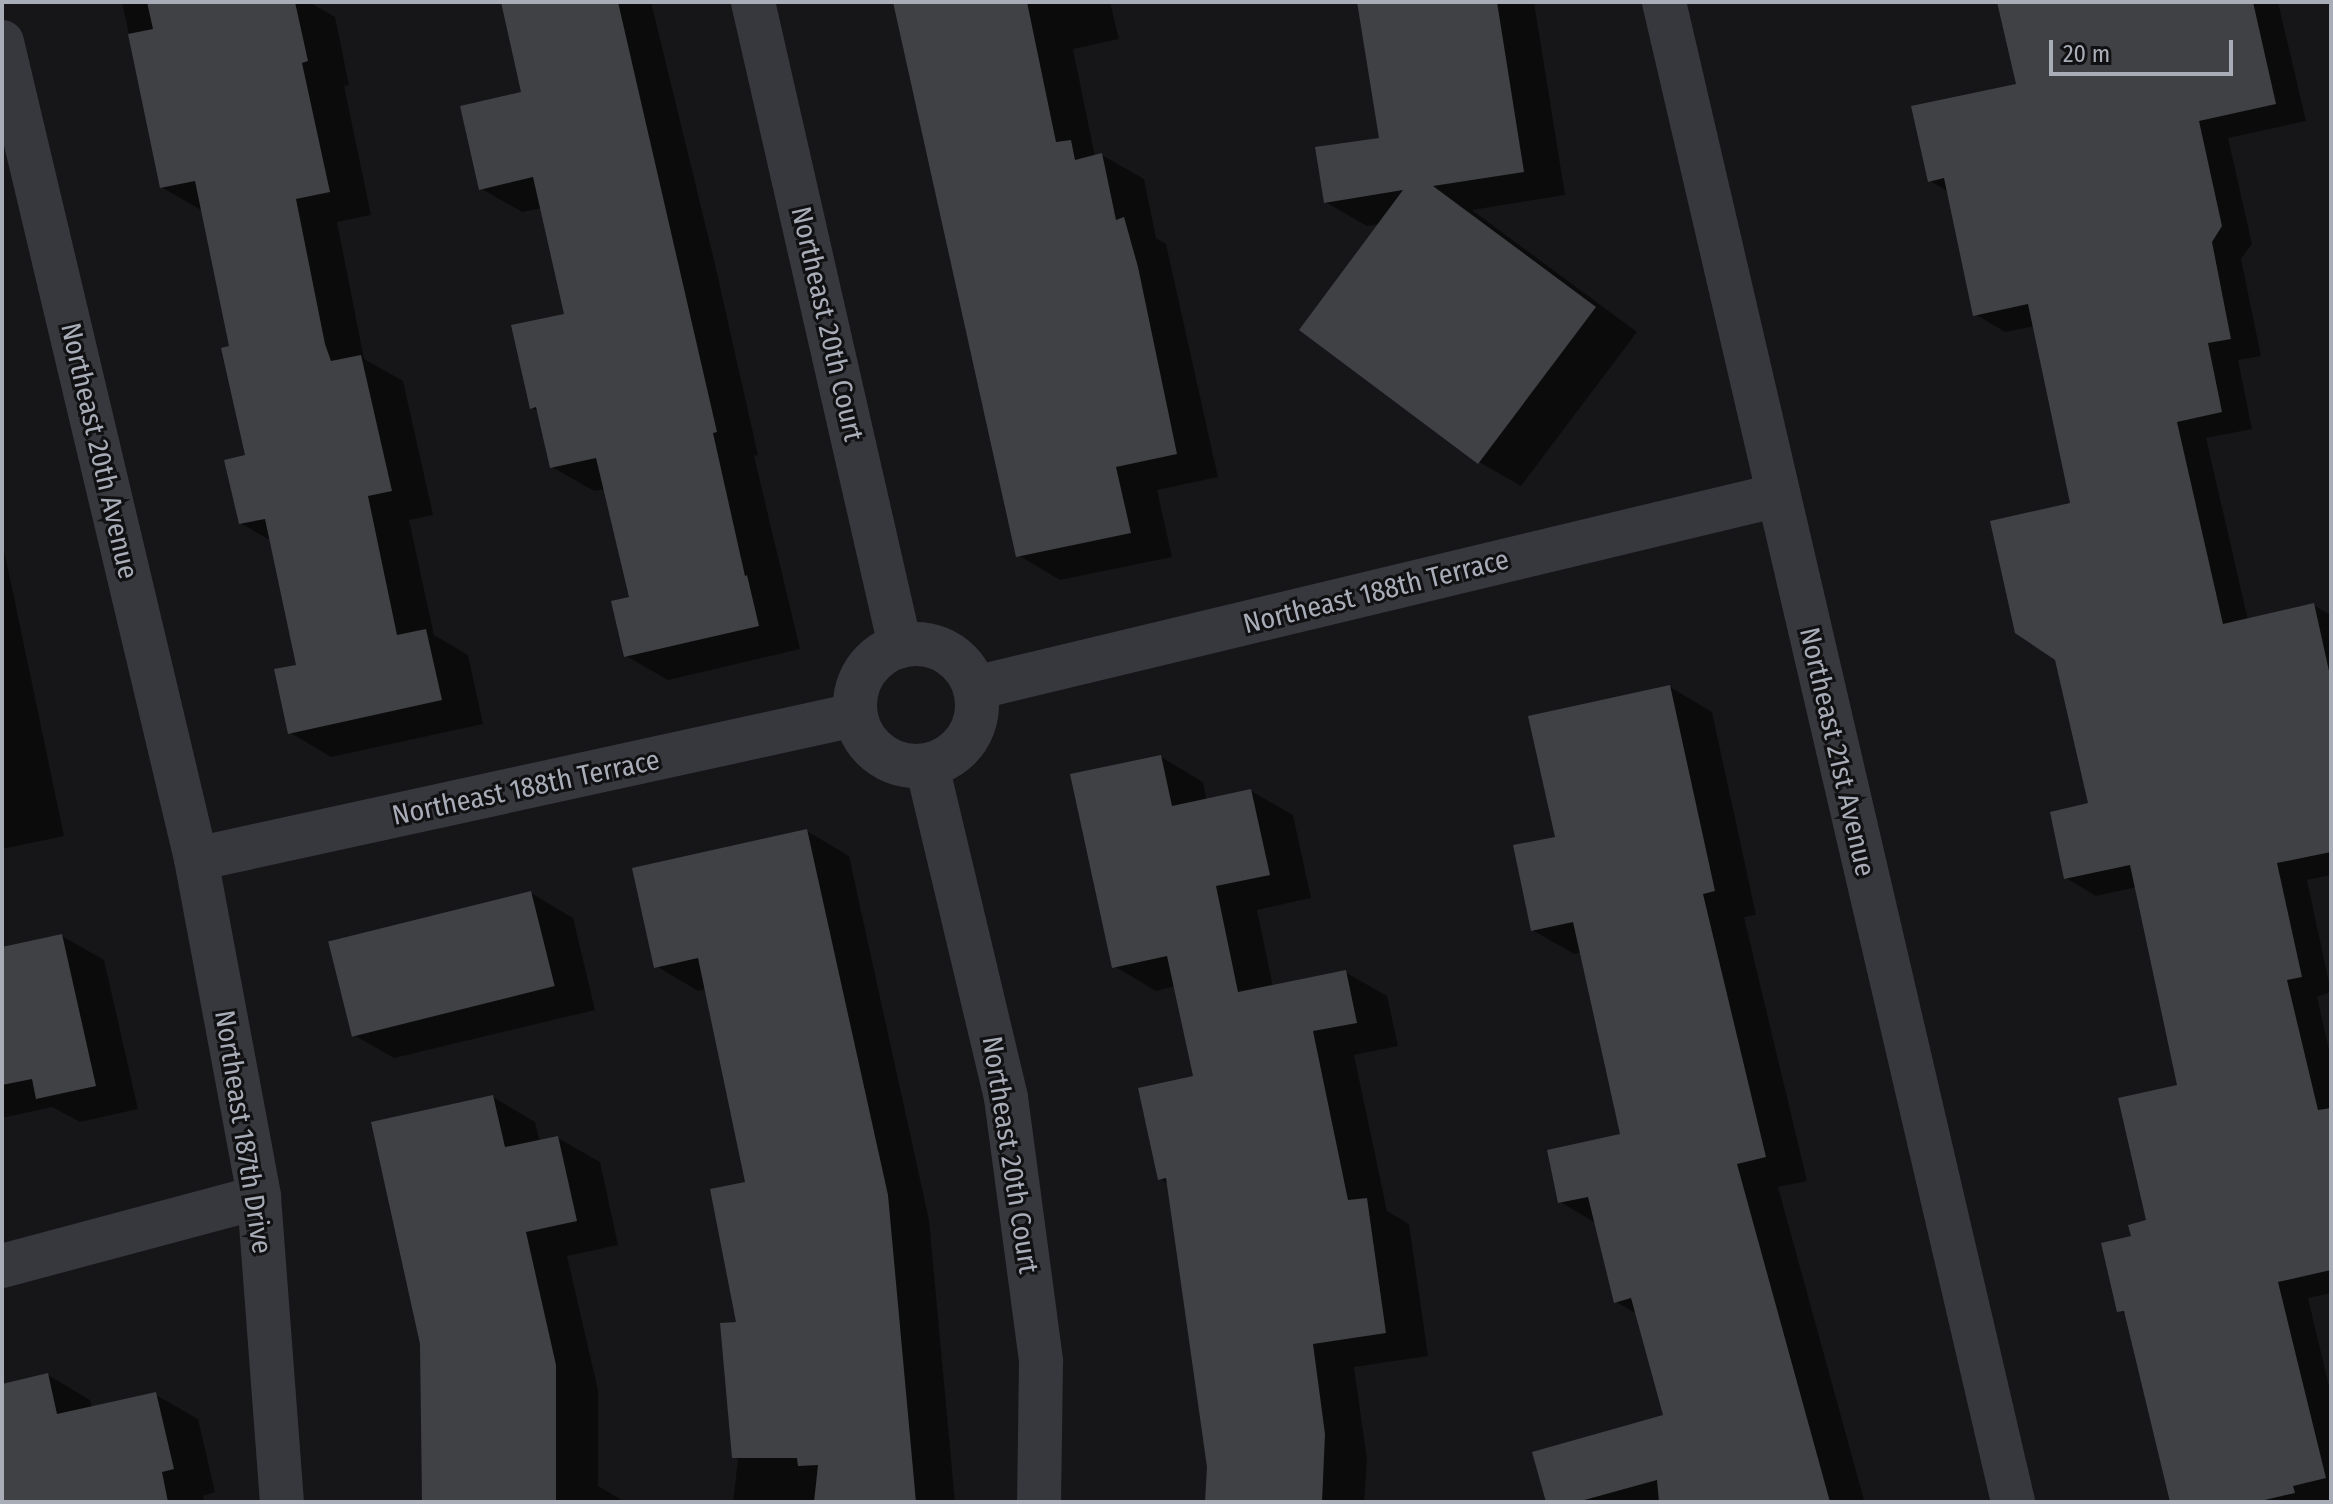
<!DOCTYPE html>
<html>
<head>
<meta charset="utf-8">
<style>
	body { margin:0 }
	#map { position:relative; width:2333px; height:1504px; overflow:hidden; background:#161618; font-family:"Fira Sans Condensed",sans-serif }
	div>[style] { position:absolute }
	.shadow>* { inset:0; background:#0007 }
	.building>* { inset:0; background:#404145; transform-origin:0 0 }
	.minor>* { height:44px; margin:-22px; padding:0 22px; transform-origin:22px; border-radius:22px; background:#37383d }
	.minor>.ring { margin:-22px; padding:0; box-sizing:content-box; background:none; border:44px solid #37383d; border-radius:50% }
	span { translate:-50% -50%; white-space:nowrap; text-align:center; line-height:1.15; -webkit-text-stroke:6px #111113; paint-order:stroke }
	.street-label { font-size:28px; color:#a8adb8 }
	.frame { position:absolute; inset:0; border:4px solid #a8adb8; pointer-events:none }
	.scale { position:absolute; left:2049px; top:40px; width:184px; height:36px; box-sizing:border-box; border:4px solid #a8adb8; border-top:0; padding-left:10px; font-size:24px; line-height:28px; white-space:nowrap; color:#a8adb8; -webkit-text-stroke:6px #111113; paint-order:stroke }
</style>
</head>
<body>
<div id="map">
	<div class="shadow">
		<div style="clip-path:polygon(122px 2px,309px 2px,335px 17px,349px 85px,344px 86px,371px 215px,337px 222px,364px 359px,403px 381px,433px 515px,409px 520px,434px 635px,468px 655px,483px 724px,331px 757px,289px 732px,298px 667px,272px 541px,240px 523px,247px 456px,231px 347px,203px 211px,161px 187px)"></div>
		<div style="clip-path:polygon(503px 2px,651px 2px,714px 260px,758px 455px,754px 456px,800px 649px,668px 680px,626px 656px,631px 599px,606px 489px,594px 491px,552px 467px,540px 412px,532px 408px,566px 315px,542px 208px,522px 212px,480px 188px,523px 94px)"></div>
		<div style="clip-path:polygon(895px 2px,1110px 2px,1119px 39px,1073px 49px,1095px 157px,1102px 155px,1144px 179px,1156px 238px,1166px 244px,1218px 477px,1157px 490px,1172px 557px,1060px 580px,1018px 555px)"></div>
		<div style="clip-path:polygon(1359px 2px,1534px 2px,1565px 195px,1472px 210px,1637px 332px,1521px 486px,1479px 462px,1381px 224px,1367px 226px,1325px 202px,1381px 140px)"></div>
		<div style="clip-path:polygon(1999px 2px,2278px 2px,2306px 121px,2228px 138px,2252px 244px,2241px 259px,2261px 356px,2238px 360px,2252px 429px,2206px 438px,2248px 620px,2313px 605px,2331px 615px,2331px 875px,2307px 880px,2331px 992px,2317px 997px,2331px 1058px,2331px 1293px,2308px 1298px,2331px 1395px,2331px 1501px,2326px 1502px,2172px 1502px,2127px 1315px,2119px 1311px,2133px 1238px,2148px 1222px,2180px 1086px,2137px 887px,2096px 896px,2066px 878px,2090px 805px,2072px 505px,2035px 326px,2005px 332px,1975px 314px,1949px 192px,1930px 181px,2018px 85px)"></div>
		<div style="clip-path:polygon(2px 540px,64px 836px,2px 849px)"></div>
		<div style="clip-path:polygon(1670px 687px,1712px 712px,1756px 915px,1744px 917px,1807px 1181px,1778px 1187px,1864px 1500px,1873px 1502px,1548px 1502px,1665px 1417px,1637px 1314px,1616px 1302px,1596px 1223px,1560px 1202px,1622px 1136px,1582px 952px,1574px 954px,1532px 930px,1557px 838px)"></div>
		<div style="clip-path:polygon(1161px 757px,1203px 782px,1207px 801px,1251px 791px,1293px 815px,1311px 898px,1257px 910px,1273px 987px,1345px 972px,1387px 996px,1398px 1046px,1354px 1055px,1387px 1211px,1409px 1224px,1428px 1356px,1354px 1367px,1367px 1459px,1364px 1502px,1207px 1502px,1209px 1467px,1168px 1184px,1159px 1178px,1195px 1078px,1175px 986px,1156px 991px,1114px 966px)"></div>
		<div style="clip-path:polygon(807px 831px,849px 856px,929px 1220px,955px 1502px,733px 1502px,738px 1459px,734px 1457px,738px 1324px,748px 1184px,706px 989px,698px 991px,656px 966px)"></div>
		<div style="clip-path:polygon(531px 893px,573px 918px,595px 1010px,394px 1058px,352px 1034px)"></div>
		<div style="clip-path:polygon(62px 936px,104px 960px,138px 1109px,80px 1122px,52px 1107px,2px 1118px,2px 949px)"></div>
		<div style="clip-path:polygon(493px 1097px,535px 1122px,540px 1142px,558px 1138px,600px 1162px,618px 1245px,567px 1256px,598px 1390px,598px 1486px,625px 1502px,424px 1502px)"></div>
		<div style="clip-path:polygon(48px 1375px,90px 1400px,92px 1409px,156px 1395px,198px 1419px,215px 1492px,203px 1496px,204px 1502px,2px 1502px,2px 1386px)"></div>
	</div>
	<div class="building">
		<div style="clip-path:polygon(147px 2px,295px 2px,308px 61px,302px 63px,330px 192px,296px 199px,325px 344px,331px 361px,361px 355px,392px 491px,368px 496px,397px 635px,426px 629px,442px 700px,288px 734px,274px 669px,296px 665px,265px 519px,239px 524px,224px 460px,245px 455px,221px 348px,229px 346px,195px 181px,160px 188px,128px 34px,153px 29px)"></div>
		<div style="clip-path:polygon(501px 2px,618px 2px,717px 432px,713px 433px,745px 576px,747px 575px,759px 626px,624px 657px,611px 601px,629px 597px,596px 458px,550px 468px,536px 407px,530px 409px,511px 325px,564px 314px,533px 177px,479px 190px,460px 106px,521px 92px)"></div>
		<div style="clip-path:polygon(893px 2px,1027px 2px,1056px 142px,1071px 140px,1075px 160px,1102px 153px,1116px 220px,1124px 217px,1138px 267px,1177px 454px,1116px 467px,1131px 533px,1016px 557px)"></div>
		<div style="clip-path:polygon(1357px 2px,1497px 2px,1524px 172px,1433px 186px,1596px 307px,1478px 464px,1299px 330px,1403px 190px,1324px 203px,1315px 147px,1379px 138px)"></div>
		<div style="clip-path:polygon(1997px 2px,2253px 2px,2276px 104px,2199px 121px,2222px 226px,2212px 242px,2231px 339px,2208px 343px,2222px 412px,2177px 422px,2223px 624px,2314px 603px,2331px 680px,2331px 852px,2277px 863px,2302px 977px,2287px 980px,2318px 1110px,2331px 1108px,2331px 1270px,2278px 1282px,2326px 1478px,2293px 1486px,2295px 1493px,2256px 1502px,2170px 1502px,2124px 1311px,2117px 1312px,2101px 1243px,2131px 1236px,2128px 1225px,2146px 1220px,2118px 1098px,2177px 1085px,2130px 865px,2064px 879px,2050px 812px,2088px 803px,2055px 660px,2015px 633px,1990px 521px,2070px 503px,2028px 304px,1973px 316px,1944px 178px,1928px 182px,1911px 106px,2016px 84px)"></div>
		<div style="clip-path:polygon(1670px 685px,1715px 891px,1703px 894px,1766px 1157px,1737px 1164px,1830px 1502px,1659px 1502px,1657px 1480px,1577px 1502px,1546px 1502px,1532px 1452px,1663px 1415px,1631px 1298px,1614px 1303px,1588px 1197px,1558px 1203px,1547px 1150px,1620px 1134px,1573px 922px,1531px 931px,1513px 845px,1555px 837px,1528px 716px)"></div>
		<div style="clip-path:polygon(1161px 755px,1172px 806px,1251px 789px,1270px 875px,1216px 886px,1238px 992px,1346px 970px,1357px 1023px,1313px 1031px,1348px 1200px,1367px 1198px,1386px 1333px,1313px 1344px,1325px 1434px,1322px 1502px,1205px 1502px,1207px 1467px,1166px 1178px,1158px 1180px,1138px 1088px,1193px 1076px,1167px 956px,1112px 968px,1070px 774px)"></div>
		<div style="clip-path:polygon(807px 829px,888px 1195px,916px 1502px,814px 1502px,818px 1465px,798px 1466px,797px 1458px,732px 1458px,720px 1323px,736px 1322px,710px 1189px,745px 1182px,698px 958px,654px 968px,632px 868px)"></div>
		<div style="left:531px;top:891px;width:98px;height:209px;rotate:76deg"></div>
		<div style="clip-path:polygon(62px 934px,96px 1086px,36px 1099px,32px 1079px,2px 1085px,2px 947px)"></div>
		<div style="clip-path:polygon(493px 1095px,505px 1147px,558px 1136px,577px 1221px,526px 1232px,556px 1365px,556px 1502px,422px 1502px,420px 1344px,371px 1122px)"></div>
		<div style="clip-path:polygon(48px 1373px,57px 1414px,156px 1392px,174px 1469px,162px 1472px,168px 1502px,2px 1502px,2px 1384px)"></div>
	</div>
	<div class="minor">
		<div style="left:753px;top:2px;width:661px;rotate:77.14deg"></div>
		<div style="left:1664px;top:2px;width:1540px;rotate:76.9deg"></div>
		<div style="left:2px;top:42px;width:840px;rotate:76.64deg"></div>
		<div style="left:196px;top:859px;width:344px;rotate:79.4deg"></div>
		<div style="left:259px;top:1197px;width:306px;rotate:85.7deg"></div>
		<div class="ring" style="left:855px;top:644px;width:78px;height:78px"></div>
		<div style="left:975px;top:688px;width:826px;rotate:-13.51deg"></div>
		<div style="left:927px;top:766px;width:341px;rotate:76.6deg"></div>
		<div style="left:1006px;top:1098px;width:266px;rotate:82.4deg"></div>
		<div style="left:1041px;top:1362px;width:140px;rotate:90.8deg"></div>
		<div style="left:196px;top:859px;width:675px;rotate:-12.33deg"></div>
		<div style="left:2px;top:1266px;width:266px;rotate:-15deg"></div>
	</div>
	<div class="street-label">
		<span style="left:827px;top:324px;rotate:77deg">Northeast 20th Court</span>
		<span style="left:99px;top:451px;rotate:77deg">Northeast 20th Avenue</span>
		<span style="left:1376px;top:592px;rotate:-14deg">Northeast 188th Terrace</span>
		<span style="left:1837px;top:752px;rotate:77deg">Northeast 21st Avenue</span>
		<span style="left:526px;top:788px;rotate:-12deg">Northeast 188th Terrace</span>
		<span style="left:243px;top:1132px;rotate:81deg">Northeast 187th Drive</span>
		<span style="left:1010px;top:1155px;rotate:81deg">Northeast 20th Court</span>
	</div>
	<div class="frame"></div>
	<div class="scale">20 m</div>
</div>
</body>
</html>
